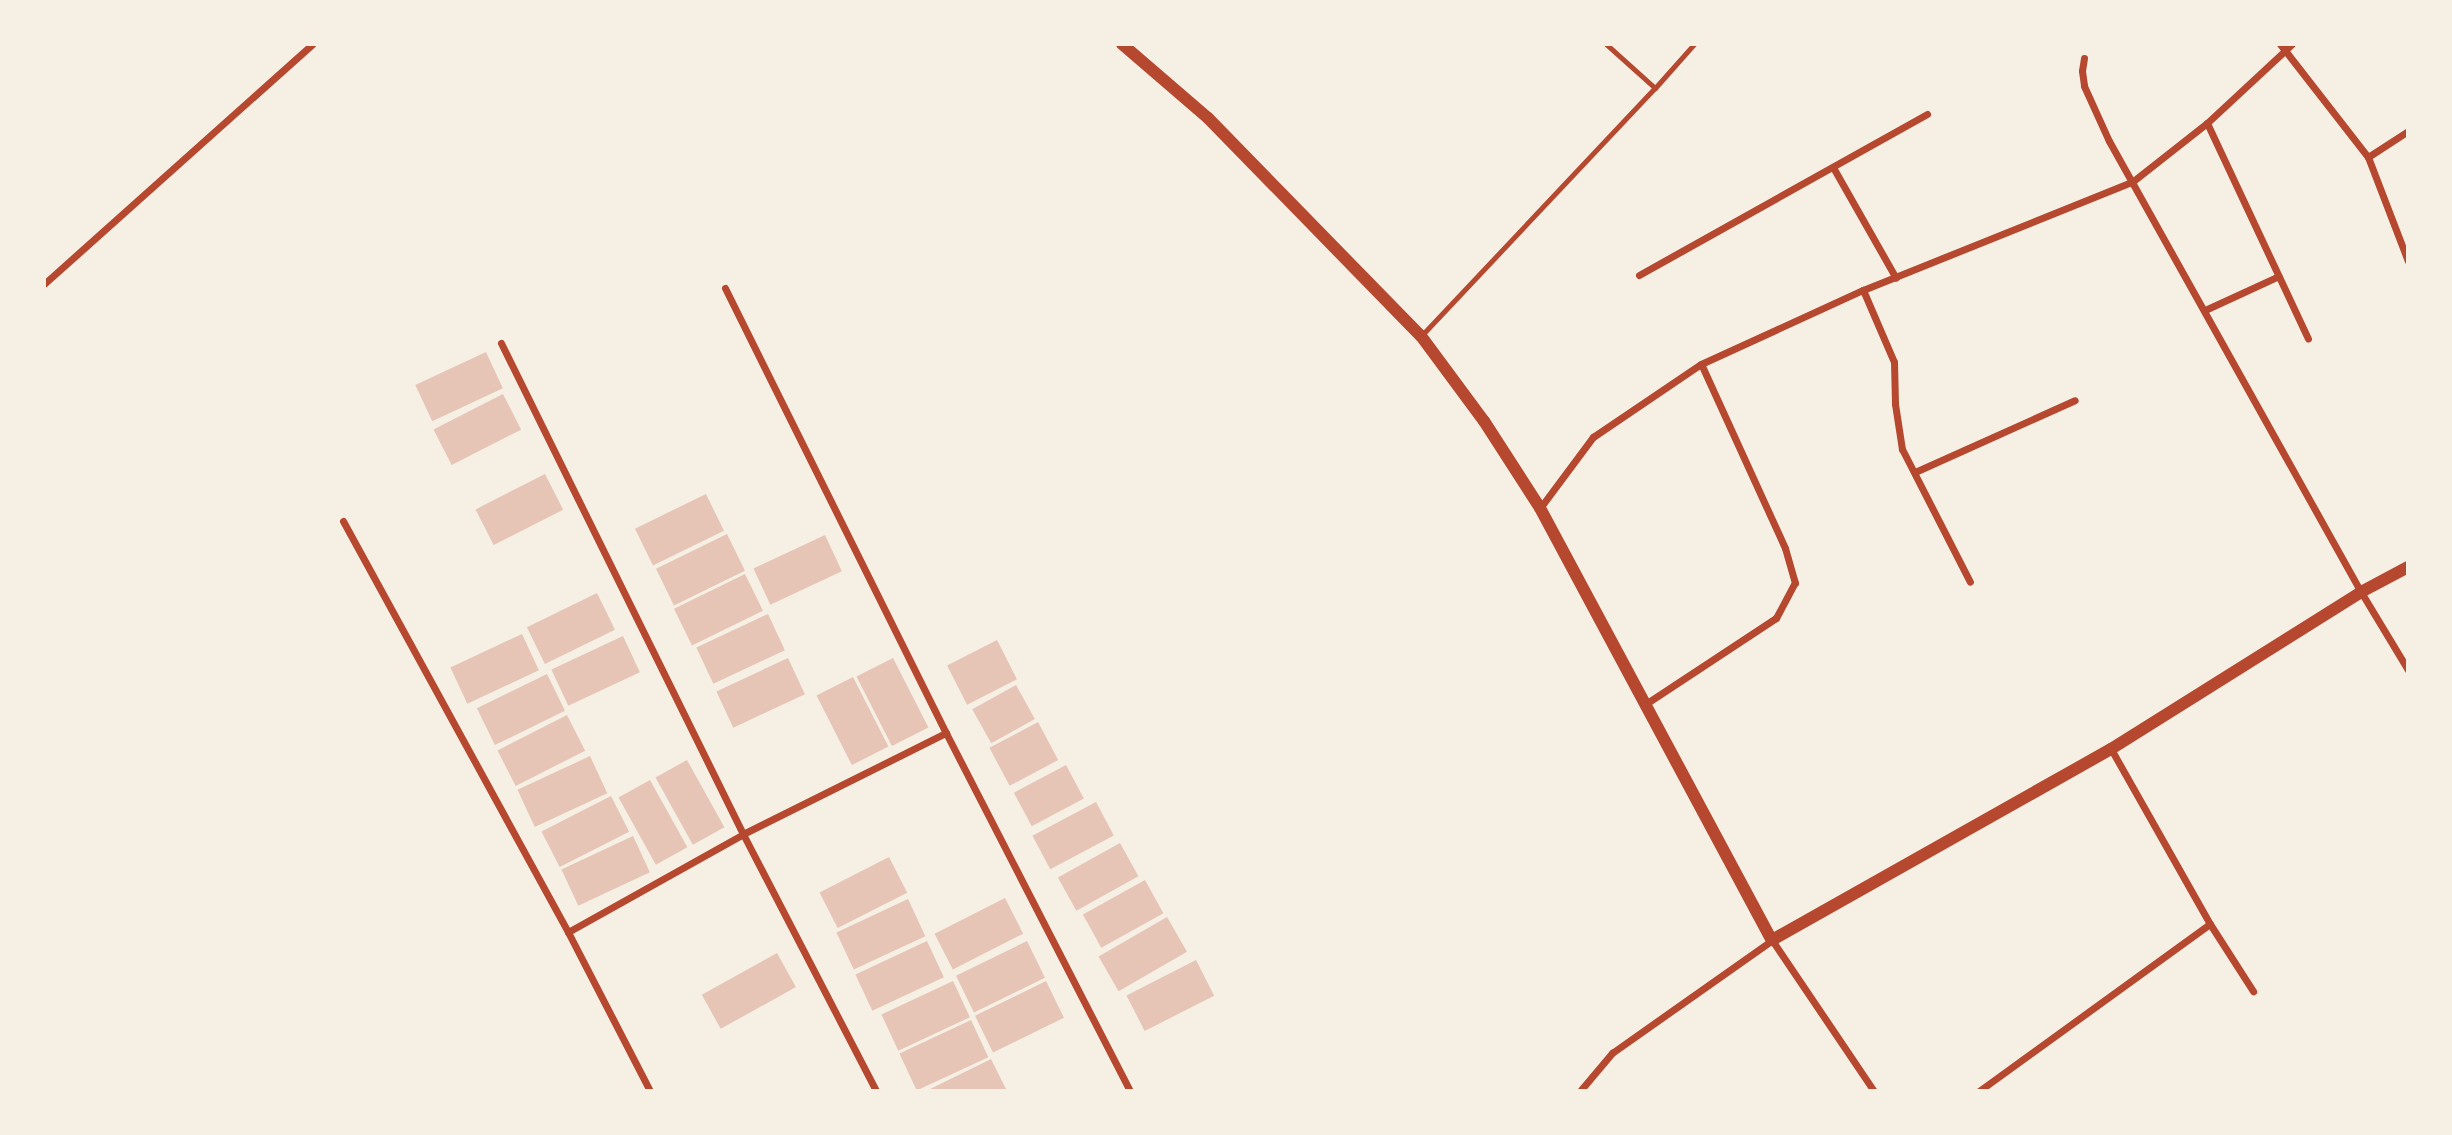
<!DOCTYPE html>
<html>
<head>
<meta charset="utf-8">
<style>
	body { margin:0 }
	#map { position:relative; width:2452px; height:1135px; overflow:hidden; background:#f6efe4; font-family:"Archivo Narrow",sans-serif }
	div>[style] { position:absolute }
	.building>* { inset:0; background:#e6c5b7; transform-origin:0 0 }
	.service>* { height:5px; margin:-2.5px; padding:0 2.5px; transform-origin:2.5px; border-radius:2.5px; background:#b5482f }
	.minor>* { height:7px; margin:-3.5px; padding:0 3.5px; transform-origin:3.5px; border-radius:3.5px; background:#b5482f }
	.tertiary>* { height:12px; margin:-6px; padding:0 6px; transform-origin:6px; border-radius:6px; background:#b5482f }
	span { translate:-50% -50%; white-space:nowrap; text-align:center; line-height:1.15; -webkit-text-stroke:6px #f6efe4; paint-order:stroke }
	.frame { position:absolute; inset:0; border:46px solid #f6efe4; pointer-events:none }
</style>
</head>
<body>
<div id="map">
	<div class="building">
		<div style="left:486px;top:352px;width:40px;height:78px;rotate:65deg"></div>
		<div style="left:503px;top:394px;width:40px;height:78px;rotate:63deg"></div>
		<div style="left:545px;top:474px;width:40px;height:78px;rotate:63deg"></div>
		<div style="left:706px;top:494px;width:41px;height:79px;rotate:64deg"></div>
		<div style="left:727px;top:534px;width:41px;height:79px;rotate:64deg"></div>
		<div style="left:825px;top:535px;width:40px;height:79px;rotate:65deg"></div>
		<div style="left:745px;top:574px;width:41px;height:79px;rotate:64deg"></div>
		<div style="left:597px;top:593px;width:41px;height:78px;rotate:64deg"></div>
		<div style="left:768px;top:614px;width:40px;height:79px;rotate:65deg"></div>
		<div style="left:522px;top:634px;width:40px;height:79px;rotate:65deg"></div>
		<div style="left:623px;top:636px;width:40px;height:79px;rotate:65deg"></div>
		<div style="left:997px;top:640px;width:44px;height:56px;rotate:63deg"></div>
		<div style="left:788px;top:658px;width:40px;height:79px;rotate:65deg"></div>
		<div style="left:893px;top:658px;width:78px;height:41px;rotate:63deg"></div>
		<div style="left:547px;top:674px;width:41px;height:78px;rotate:64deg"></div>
		<div style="left:853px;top:677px;width:78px;height:41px;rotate:63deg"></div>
		<div style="left:1016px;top:685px;width:39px;height:50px;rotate:61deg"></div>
		<div style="left:567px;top:715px;width:40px;height:78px;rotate:63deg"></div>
		<div style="left:1038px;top:722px;width:43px;height:55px;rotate:62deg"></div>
		<div style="left:590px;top:756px;width:41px;height:80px;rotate:65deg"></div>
		<div style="left:687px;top:760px;width:77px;height:36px;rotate:61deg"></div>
		<div style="left:1066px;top:765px;width:38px;height:59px;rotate:62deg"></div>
		<div style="left:650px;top:780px;width:77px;height:36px;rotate:61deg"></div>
		<div style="left:611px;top:796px;width:40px;height:78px;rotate:63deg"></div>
		<div style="left:1096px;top:802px;width:38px;height:72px;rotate:62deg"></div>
		<div style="left:633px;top:836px;width:40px;height:79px;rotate:65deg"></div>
		<div style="left:1120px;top:843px;width:38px;height:71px;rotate:61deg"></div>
		<div style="left:889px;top:857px;width:40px;height:78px;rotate:63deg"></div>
		<div style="left:1145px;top:880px;width:38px;height:71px;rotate:61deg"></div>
		<div style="left:1005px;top:898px;width:40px;height:79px;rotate:63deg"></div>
		<div style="left:908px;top:899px;width:41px;height:79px;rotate:65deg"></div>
		<div style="left:1167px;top:917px;width:40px;height:79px;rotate:60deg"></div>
		<div style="left:927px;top:941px;width:40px;height:79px;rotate:65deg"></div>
		<div style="left:1027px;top:941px;width:41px;height:79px;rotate:64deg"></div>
		<div style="left:777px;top:953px;width:39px;height:86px;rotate:61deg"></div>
		<div style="left:1196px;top:960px;width:40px;height:78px;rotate:63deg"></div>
		<div style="left:953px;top:981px;width:40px;height:79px;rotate:65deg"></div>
		<div style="left:1046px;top:981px;width:41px;height:79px;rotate:64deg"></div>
		<div style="left:971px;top:1020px;width:41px;height:79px;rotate:65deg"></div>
		<div style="clip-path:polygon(991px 1059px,1007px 1091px,926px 1091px)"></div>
	</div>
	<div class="service">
		<div style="left:1655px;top:88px;width:59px;rotate:-48.4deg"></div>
		<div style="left:1421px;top:336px;width:341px;rotate:-46.7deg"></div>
		<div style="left:1655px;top:88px;width:66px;rotate:-138.1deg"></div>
	</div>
	<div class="minor">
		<div style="left:2280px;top:44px;width:143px;rotate:52.1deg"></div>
		<div style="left:2368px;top:157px;width:111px;rotate:69deg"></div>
		<div style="left:2084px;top:58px;width:13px;rotate:99deg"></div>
		<div style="left:2082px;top:71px;width:15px;rotate:82deg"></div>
		<div style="left:2084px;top:86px;width:60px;rotate:65.6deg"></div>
		<div style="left:2109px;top:141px;width:517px;rotate:60.81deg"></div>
		<div style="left:2361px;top:592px;width:91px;rotate:58.9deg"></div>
		<div style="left:2207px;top:123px;width:238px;rotate:64.9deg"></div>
		<div style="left:2368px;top:157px;width:48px;rotate:-33deg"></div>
		<div style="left:1834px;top:169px;width:125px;rotate:60.4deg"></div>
		<div style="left:1639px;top:275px;width:330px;rotate:-29.2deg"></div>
		<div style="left:44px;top:284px;width:360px;rotate:-41.8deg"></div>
		<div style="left:725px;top:288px;width:497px;rotate:63.6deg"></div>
		<div style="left:946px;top:733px;width:403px;rotate:62.8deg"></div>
		<div style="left:1863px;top:290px;width:78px;rotate:66.7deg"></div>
		<div style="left:1894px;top:362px;width:42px;rotate:88.6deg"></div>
		<div style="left:1895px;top:404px;width:46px;rotate:81.2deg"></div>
		<div style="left:1902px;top:449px;width:149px;rotate:62.9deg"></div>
		<div style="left:2205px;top:310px;width:81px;rotate:-24.7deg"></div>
		<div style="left:501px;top:343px;width:547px;rotate:63.76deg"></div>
		<div style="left:743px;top:834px;width:289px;rotate:62.6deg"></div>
		<div style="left:1915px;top:472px;width:175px;rotate:-24.2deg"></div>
		<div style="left:1540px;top:508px;width:89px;rotate:-53.3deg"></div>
		<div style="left:1593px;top:437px;width:130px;rotate:-34.1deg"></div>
		<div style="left:1701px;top:364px;width:178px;rotate:-24.6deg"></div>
		<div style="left:1863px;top:290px;width:290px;rotate:-21.9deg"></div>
		<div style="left:2132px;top:182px;width:95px;rotate:-38.2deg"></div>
		<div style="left:2207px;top:123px;width:116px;rotate:-42.9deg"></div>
		<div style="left:343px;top:521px;width:469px;rotate:61.3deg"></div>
		<div style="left:568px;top:932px;width:179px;rotate:62.7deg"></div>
		<div style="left:1644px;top:705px;width:158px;rotate:-33.4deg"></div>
		<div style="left:1776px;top:618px;width:40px;rotate:-62deg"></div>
		<div style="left:1795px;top:583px;width:36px;rotate:-106deg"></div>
		<div style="left:1785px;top:548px;width:202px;rotate:-114.5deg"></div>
		<div style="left:2111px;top:749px;width:201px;rotate:60.5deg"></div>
		<div style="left:2210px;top:924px;width:80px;rotate:57.3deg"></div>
		<div style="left:568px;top:932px;width:201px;rotate:-29.2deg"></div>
		<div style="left:743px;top:834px;width:227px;rotate:-26.5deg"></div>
		<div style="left:1580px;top:1091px;width:50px;rotate:-49.9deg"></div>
		<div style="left:1612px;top:1053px;width:196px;rotate:-35.2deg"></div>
		<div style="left:1772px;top:940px;width:182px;rotate:56deg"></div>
		<div style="left:1979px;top:1091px;width:285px;rotate:-35.9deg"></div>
	</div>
	<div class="tertiary">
		<div style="left:1122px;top:44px;width:113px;rotate:40.7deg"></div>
		<div style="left:1208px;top:118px;width:305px;rotate:45.7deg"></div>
		<div style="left:1421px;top:336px;width:106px;rotate:53.5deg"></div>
		<div style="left:1484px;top:421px;width:103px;rotate:57.2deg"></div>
		<div style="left:1540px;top:508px;width:490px;rotate:61.8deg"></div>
		<div style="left:1772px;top:940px;width:389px;rotate:-29.4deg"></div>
		<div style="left:2111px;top:749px;width:295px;rotate:-32.1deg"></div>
		<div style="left:2361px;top:592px;width:53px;rotate:-28deg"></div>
	</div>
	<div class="frame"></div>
</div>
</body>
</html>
